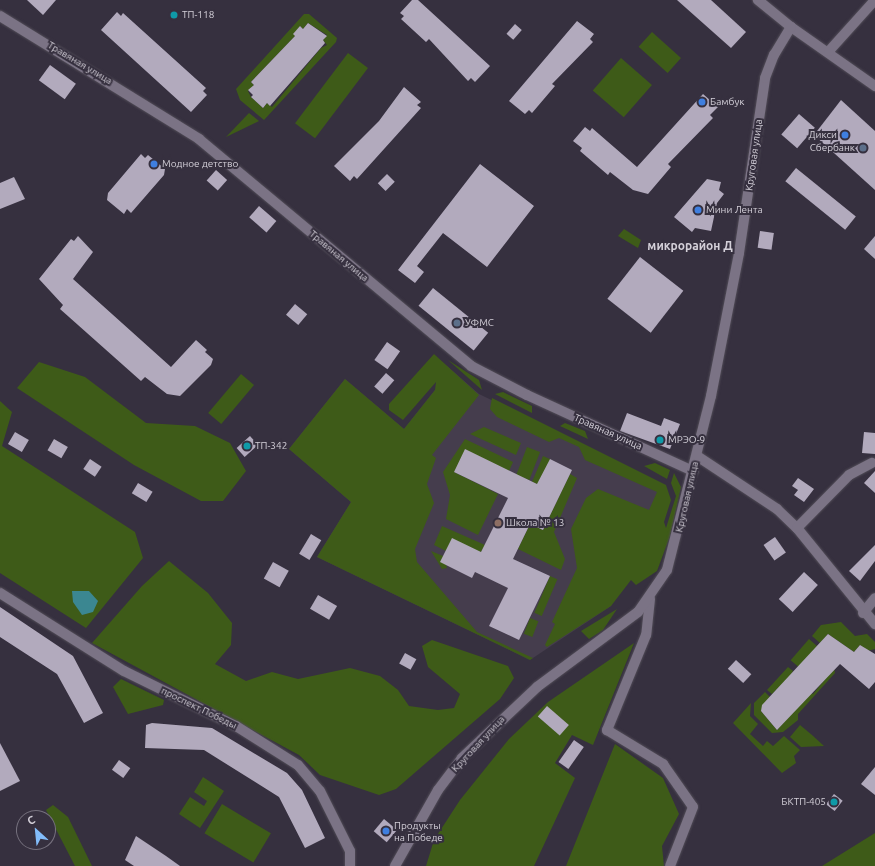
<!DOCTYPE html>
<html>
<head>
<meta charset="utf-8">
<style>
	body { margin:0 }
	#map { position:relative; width:875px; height:866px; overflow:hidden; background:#36303f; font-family:Ubuntu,sans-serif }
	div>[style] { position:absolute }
	.education>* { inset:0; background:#453d4d }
	.green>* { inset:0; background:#3e5b18; transform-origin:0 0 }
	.water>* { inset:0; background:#3b8791 }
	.building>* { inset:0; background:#b2aabd; transform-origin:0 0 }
	.roads { filter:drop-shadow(0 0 1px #514c57) drop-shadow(0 0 1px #514c57) }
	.street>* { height:10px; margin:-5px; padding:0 5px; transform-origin:5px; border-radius:5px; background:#7b7385 }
	.secondary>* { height:10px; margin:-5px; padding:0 5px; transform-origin:5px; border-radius:5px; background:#7b7385 }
	.dots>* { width:11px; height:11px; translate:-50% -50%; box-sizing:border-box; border:2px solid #36303f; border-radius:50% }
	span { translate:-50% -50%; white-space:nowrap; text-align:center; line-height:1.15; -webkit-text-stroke:4px #36303f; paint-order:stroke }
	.poi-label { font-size:10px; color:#d4d0d9 }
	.left { translate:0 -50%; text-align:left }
	.right { translate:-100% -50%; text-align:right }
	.street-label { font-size:10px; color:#d4d0d9 }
	.quarter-label { font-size:12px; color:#d4d0d9; font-weight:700 }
	.north { position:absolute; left:16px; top:810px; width:40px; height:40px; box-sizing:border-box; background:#36303f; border:1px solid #75707d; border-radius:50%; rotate:333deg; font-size:11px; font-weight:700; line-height:16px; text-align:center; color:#d4d0d9 }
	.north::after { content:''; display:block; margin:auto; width:14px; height:18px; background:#82bcfa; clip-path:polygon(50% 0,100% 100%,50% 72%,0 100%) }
</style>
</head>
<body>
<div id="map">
	<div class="education">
		<div style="clip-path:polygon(447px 366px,479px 394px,561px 434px,664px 493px,611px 606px,530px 660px,317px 557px,351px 502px,289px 449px,345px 379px,404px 429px,435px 390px)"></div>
	</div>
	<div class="green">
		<div style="clip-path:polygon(evenodd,304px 14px,309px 14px,337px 38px,336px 42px,264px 120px,240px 100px,236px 89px,304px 14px,308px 23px,327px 35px,323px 40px,327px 45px,321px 48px,272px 107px,267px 103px,263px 108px,251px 97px,248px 91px,254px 85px,251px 82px,295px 36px,300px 26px,303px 29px,308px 23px)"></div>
		<div style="left:652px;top:32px;width:39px;height:20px;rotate:42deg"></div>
		<div style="left:348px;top:53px;width:25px;height:88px;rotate:37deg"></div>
		<div style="left:621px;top:58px;width:41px;height:43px;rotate:41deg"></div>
		<div style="clip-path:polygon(249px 113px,259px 121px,226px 137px)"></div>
		<div style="clip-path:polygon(624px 229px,641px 240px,638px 248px,618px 236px)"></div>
		<div style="clip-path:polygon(434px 354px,479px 395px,432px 455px,436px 458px,427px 484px,434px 503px,415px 549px,417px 562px,477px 632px,533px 658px,530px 660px,317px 557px,351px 502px,289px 449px,345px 379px,404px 429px,435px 390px,436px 382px,403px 420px,389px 410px,389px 404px)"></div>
		<div style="clip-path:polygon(448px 360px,479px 380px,482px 390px)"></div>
		<div style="clip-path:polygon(39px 362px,85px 377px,146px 423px,195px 426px,230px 443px,246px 471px,223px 501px,201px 501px,134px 465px,17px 388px)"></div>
		<div style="left:241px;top:374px;width:17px;height:51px;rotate:40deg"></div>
		<div style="clip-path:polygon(503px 392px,532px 406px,532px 413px,495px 394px)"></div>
		<div style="clip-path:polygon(492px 398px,666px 485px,671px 500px,664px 522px,666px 528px,676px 496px,671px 483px,674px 473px,681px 487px,670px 536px,657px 571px,636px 585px,631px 580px,611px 606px,547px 647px,545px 645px,555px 624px,552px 622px,577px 568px,571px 529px,586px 498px,598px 489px,649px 510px,657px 492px,585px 460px,579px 447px,559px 438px,549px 442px,497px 417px,490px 409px)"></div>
		<div style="clip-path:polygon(0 401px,12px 412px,2px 446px,135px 532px,143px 558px,86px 628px,0 573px)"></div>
		<div style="clip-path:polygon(565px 423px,585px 431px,588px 439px,560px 426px)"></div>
		<div style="clip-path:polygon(484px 427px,521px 443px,516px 455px,470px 434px)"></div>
		<div style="clip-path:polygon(465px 439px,513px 462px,509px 471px,454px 472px,498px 494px,478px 535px,446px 519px,450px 495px,443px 472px)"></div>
		<div style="left:527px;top:447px;width:14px;height:30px;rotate:21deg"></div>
		<div style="left:543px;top:456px;width:8px;height:28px;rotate:23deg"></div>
		<div style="clip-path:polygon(655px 463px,670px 470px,667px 479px,644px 466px)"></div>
		<div style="clip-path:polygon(570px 474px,577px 478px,554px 532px,565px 559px,561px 570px,518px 549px,530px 524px,543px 530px)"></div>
		<div style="clip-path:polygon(442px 526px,485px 545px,481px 552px,446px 551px,434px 545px)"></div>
		<div style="clip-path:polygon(431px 551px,443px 556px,447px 568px,442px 569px)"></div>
		<div style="clip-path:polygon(169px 561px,208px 593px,232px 623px,231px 645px,215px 664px,246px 681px,272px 672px,298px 679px,350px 668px,380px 676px,398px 690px,409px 706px,438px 710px,454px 708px,460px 694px,428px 667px,422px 646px,432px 640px,508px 666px,514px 678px,500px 699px,396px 789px,379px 795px,320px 775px,299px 755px,92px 643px,142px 586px)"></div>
		<div style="left:550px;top:576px;width:8px;height:40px;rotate:23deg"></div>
		<div style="clip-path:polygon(617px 609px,603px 630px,589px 639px,581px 631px)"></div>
		<div style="left:530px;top:618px;width:9px;height:17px;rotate:21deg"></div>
		<div style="clip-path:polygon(841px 622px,855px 636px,867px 634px,875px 642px,875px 649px,867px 651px,860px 645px,854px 652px,828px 634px,820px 643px,812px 636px,821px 625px)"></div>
		<div style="left:809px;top:639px;width:11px;height:28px;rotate:41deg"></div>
		<div style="clip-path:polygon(634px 643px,593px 745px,572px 735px,555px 763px,575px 778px,534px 866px,426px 866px,434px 840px,460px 800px,509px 739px,548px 702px)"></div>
		<div style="clip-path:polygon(788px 667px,793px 671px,782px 690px,779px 687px,772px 694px,767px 690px)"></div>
		<div style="clip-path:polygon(834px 668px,835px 673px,798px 714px,798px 720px,783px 732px,772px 733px,754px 715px,754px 703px,765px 692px,770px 697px,761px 711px,777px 730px,811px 693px,813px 694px)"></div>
		<div style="clip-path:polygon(121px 679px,164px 700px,163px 705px,128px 714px,113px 687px)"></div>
		<div style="clip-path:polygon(751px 703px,750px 716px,758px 724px,750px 734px,763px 746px,767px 741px,773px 746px,784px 736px,800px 750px,794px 756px,796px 763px,782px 773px,733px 723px)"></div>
		<div style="clip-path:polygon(800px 725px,812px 735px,824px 746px,801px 747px,790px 737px)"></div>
		<div style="clip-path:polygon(615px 744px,663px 778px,679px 814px,662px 846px,664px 866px,566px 866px)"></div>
		<div style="clip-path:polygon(203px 777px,224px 791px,200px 828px,179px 814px,190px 797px,204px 806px,207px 801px,194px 792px)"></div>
		<div style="left:222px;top:804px;width:57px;height:34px;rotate:31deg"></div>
		<div style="clip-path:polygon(53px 805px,68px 817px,92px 866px,75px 866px,46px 810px)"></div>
		<div style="clip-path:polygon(875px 833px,875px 866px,822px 866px)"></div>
	</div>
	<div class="water">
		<div style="clip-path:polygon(72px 591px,89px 591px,98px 601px,93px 612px,82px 615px,73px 602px)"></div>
	</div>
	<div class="building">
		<div style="clip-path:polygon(27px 0,56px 0,43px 15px)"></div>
		<div style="clip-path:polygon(412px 0,418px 0,490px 66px,475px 82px,471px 78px,468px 81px,429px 39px,426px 42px,401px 19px,404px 16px,400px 13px)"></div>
		<div style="clip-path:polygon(677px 0,711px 0,746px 32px,731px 48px)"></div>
		<div style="clip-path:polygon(117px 12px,121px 16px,123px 13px,206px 88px,203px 91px,207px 95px,191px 112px,101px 30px)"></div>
		<div style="clip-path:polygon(577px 21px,594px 34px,590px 39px,593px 42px,552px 84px,555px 86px,532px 113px,529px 110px,525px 114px,509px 101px)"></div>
		<div style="clip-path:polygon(308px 23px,327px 36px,323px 40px,325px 43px,270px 106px,267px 103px,263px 108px,251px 97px,253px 95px,248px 90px,254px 85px,251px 82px,295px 36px,293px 34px,300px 26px,303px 29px)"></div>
		<div style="left:515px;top:24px;width:9px;height:13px;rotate:41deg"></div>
		<div style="left:50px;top:65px;width:32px;height:19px;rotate:36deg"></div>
		<div style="clip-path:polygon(404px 87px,421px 102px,417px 105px,421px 108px,357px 179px,354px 176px,350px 181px,334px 166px,379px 121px)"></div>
		<div style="clip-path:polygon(703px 94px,718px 107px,710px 115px,713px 118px,668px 164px,671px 167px,648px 194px,633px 190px,610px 172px,608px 175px,580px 151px,582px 148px,573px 141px,585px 127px,590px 131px,592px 128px,637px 167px)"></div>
		<div style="clip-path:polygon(841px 100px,875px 131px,875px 190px,814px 135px)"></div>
		<div style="left:799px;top:114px;width:21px;height:27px;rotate:41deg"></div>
		<div style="clip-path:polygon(141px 154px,145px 158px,148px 155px,165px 169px,164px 175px,131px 213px,127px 209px,124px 214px,107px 200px,108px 193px)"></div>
		<div style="clip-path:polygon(480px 164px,534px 206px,487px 267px,443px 233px,417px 266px,424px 272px,415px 283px,398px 270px)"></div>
		<div style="left:796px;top:168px;width:77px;height:17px;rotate:39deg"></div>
		<div style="left:216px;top:170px;width:15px;height:14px;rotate:42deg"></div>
		<div style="left:387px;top:174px;width:11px;height:13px;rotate:45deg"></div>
		<div style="clip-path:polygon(14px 177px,25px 199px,0 209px,0 183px)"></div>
		<div style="clip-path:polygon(707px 179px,721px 182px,719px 190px,724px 194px,717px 203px,711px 231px,695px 228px,692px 232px,674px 217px)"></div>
		<div style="left:259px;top:206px;width:23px;height:15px;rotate:41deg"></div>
		<div style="left:760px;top:231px;width:14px;height:17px;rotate:8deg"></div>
		<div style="clip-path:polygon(78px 236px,93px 252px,73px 279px,171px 367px,196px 340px,207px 350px,205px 352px,213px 359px,211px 365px,180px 396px,167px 394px,145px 377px,141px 381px,60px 309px,63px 305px,39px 279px,71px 239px,74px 241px)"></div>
		<div style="clip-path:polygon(875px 236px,875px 259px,864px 249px)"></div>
		<div style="left:640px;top:257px;width:55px;height:53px;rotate:38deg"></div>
		<div style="left:433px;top:288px;width:71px;height:23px;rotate:39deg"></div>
		<div style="left:295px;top:304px;width:16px;height:14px;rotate:40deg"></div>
		<div style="left:387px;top:342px;width:16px;height:22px;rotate:35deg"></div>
		<div style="left:386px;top:373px;width:11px;height:18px;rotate:41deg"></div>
		<div style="clip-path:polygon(627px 413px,661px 426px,664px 418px,680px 424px,670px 449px,620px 431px)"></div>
		<div style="left:15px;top:432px;width:16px;height:14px;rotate:30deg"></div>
		<div style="clip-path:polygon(864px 432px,875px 433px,875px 454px,862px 453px)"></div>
		<div style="left:250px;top:436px;width:12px;height:18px;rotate:48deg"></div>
		<div style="left:54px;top:439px;width:16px;height:13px;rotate:30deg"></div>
		<div style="clip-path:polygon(465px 449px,537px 484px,550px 459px,572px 470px,543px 530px,530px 524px,513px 559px,550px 576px,519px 640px,489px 626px,508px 588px,475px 572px,472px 578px,440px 562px,452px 538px,481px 552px,508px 498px,454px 472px)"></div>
		<div style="left:90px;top:459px;width:14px;height:12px;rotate:34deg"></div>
		<div style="clip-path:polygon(875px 471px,875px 493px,864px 483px)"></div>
		<div style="clip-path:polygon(798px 478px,814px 489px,804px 502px,794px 495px,798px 490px,792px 486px)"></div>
		<div style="left:138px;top:483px;width:17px;height:12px;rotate:31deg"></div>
		<div style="left:311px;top:534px;width:12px;height:23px;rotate:31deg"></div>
		<div style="left:775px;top:537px;width:19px;height:14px;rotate:55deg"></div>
		<div style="clip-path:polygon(875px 545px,875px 561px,860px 581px,849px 571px)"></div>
		<div style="left:273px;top:562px;width:18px;height:19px;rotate:29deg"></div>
		<div style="left:804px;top:572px;width:19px;height:37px;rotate:43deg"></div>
		<div style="left:318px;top:595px;width:22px;height:16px;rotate:30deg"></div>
		<div style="clip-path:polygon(0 607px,73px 656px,103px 713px,84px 723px,57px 674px,0 637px)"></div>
		<div style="clip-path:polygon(828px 634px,854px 652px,860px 645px,875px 654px,875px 682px,869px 689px,840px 664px,777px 730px,761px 711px,762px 705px)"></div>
		<div style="left:405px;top:653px;width:13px;height:12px;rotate:29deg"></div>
		<div style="left:736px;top:660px;width:21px;height:12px;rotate:43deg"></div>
		<div style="left:547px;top:706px;width:29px;height:14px;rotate:41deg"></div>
		<div style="clip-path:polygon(152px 723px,212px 728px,287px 773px,302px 790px,325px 838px,305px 848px,279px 797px,204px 750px,145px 748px,146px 725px)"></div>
		<div style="left:574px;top:740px;width:12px;height:27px;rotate:35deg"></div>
		<div style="clip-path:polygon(0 743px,20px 781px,0 791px)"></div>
		<div style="left:119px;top:760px;width:14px;height:12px;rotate:36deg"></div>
		<div style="clip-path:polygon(875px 767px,875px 795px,861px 784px)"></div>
		<div style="left:834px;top:794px;width:11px;height:13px;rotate:38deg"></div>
		<div style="left:384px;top:819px;width:17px;height:16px;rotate:40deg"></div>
		<div style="clip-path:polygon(136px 836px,166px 856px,180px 866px,134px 866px,125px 860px)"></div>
	</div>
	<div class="roads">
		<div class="street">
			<div style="left:0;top:16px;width:234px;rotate:31.7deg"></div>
			<div style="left:199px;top:139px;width:354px;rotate:39.8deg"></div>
			<div style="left:471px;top:366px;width:63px;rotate:27.4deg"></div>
			<div style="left:527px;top:395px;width:183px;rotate:24.6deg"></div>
			<div style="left:791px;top:27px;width:103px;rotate:35.1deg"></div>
			<div style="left:829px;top:51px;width:69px;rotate:-48deg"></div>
			<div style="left:697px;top:456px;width:96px;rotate:33.5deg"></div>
			<div style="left:777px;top:509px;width:28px;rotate:44deg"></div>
			<div style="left:797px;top:528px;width:124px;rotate:50.9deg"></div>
			<div style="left:797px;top:528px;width:74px;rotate:-45.5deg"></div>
			<div style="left:849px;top:475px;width:26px;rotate:-28deg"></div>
			<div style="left:0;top:593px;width:146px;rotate:32.2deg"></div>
			<div style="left:124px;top:671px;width:125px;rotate:26.2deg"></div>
			<div style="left:236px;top:726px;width:73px;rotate:32.2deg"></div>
			<div style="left:298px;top:765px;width:34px;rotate:50deg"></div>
			<div style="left:320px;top:791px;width:67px;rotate:63.4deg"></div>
			<div style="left:350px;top:851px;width:15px;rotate:90deg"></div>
			<div style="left:650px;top:599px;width:36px;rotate:96deg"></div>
			<div style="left:646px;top:635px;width:103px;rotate:112.3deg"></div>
			<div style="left:607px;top:730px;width:66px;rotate:31.3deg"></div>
			<div style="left:663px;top:764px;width:52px;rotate:55.1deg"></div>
			<div style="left:693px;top:807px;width:63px;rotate:111.3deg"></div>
			<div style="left:863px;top:613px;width:19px;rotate:-51deg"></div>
		</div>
		<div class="secondary">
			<div style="left:395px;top:866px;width:87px;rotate:-60.5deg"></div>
			<div style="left:438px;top:790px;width:40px;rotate:-53deg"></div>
			<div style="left:462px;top:758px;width:103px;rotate:-43.4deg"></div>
			<div style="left:537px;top:687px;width:126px;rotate:-36.6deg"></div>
			<div style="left:638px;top:612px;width:51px;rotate:-55.4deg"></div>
			<div style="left:667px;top:570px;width:179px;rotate:-75.8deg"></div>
			<div style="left:711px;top:396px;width:146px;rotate:-78.9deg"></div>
			<div style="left:739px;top:253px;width:177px;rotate:-81.5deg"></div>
			<div style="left:765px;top:78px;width:25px;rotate:-69deg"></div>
			<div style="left:774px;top:55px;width:33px;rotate:-59deg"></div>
			<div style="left:791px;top:27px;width:43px;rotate:-140.7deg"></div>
		</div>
	</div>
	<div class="dots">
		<div style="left:174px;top:15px;background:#0f9aa8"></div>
		<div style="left:702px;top:102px;background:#3f7fe0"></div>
		<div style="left:845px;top:135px;background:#3f7fe0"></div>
		<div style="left:863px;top:148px;background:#5c6f8a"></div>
		<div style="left:154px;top:164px;background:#3f7fe0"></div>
		<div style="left:698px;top:210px;background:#3f7fe0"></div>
		<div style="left:457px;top:323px;background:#5c6f8a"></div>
		<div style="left:660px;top:440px;background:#0f9aa8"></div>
		<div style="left:247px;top:446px;background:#0f9aa8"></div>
		<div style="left:498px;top:523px;background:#8d6e63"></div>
		<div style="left:834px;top:802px;background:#0f9aa8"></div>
		<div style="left:386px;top:831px;background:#3f7fe0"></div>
	</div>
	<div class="poi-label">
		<span class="left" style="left:182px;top:15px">ТП-118</span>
		<span class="left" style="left:710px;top:102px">Бамбук</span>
		<span class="right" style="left:837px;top:135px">Дикси</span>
		<span class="right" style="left:855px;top:148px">Сбербанк</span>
		<span class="left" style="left:162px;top:164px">Модное детство</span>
		<span class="left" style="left:706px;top:210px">Мини Лента</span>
		<span class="left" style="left:465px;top:323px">УФМС</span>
		<span class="left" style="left:668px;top:440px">МРЭО-9</span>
		<span class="left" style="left:255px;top:446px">ТП-342</span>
		<span class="left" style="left:506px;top:523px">Школа № 13</span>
		<span class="right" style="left:826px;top:802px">БКТП-405</span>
		<span class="left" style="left:394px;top:831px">Продукты<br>на Победе</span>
	</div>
	<div class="street-label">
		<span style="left:80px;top:63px;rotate:31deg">Травяная улица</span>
		<span style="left:754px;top:155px;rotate:-82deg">Круговая улица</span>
		<span style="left:339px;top:256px;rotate:40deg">Травяная улица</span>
		<span style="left:608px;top:432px;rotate:24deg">Травяная улица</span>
		<span style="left:687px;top:497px;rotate:-77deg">Круговая улица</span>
		<span style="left:199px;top:708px;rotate:26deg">проспект Победы</span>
		<span style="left:478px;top:744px;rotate:-47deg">Круговая улица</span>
	</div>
	<div class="quarter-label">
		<span style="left:690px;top:246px">микрорайон Д</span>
	</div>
	<div class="north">С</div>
</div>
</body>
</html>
